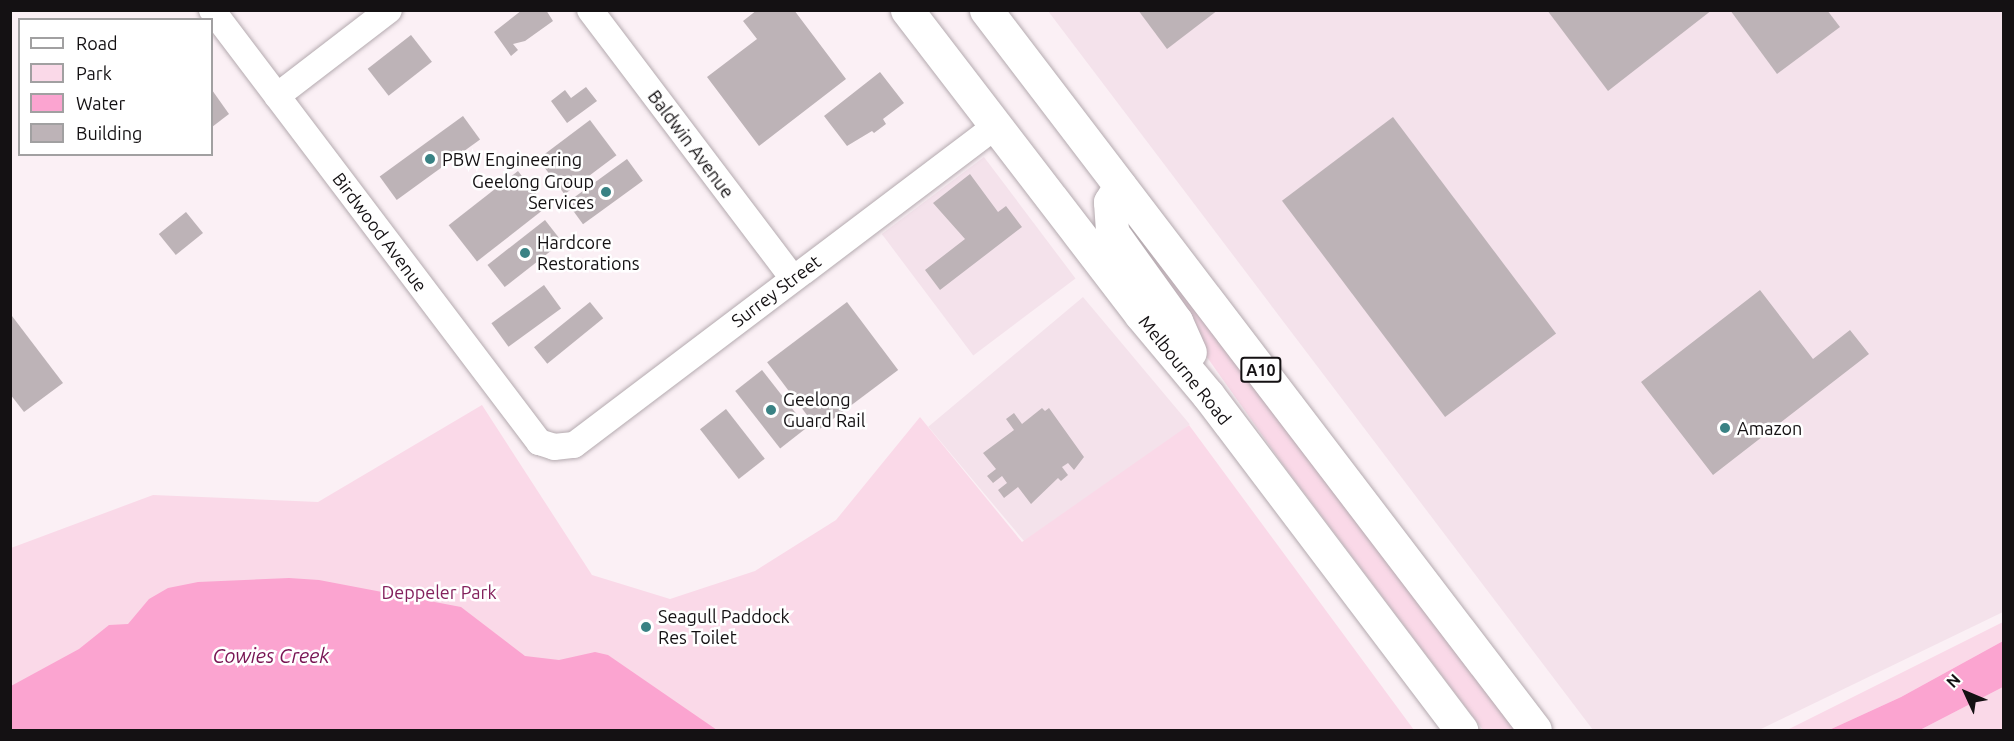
<!DOCTYPE html>
<html>
<head>
<meta charset="utf-8">
<style>
	body { margin:0 }
	#map { position:relative; width:2014px; height:741px; overflow:hidden; background:#fbf0f5; font-family:Ubuntu,sans-serif }
	div>[style] { position:absolute }
	.built>* { inset:0; background:#f4e2eb; transform-origin:0 0 }
	.green>* { inset:0; background:#fad9e8 }
	.water>* { inset:0; background:#fba4d0 }
	.building>* { inset:0; background:#bdb3b7; transform-origin:0 0 }
	.round { border-radius:50% }
	.roads { filter:drop-shadow(0 0 2px #b4aaaf) drop-shadow(0 0 2px #b4aaaf) }
	.minor>* { height:26px; margin:-13px; padding:0 13px; transform-origin:13px; border-radius:13px; background:#fff }
	.highway>* { height:33px; margin:-16.5px; padding:0 16.5px; transform-origin:16.5px; border-radius:16.5px; background:#fff }
	.dots>* { width:16px; height:16px; translate:-50% -50%; box-sizing:border-box; border:3px solid #fff; border-radius:50% }
	span { translate:-50% -50%; white-space:nowrap; text-align:center; line-height:1.15; -webkit-text-stroke:5px #fff; paint-order:stroke }
	.shield-label span { padding:2px 4px; background:#fff; border:2px solid; border-radius:4px; -webkit-text-stroke-width:0 }
	.shield-label { font-size:16px; color:#141113; font-weight:700 }
	.street-label { font-size:18px; color:#141113 }
	.poi-label { font-size:18px; color:#141113 }
	.left { translate:0 -50%; text-align:left }
	.right { translate:-100% -50%; text-align:right }
	.park-label { font-size:18px; color:#83205c }
	.water-label { font-size:20px; color:#781453; font-style:italic }
	.frame { position:absolute; inset:0; border:12px solid #141113; pointer-events:none }
	.legend { position:absolute; left:18px; top:18px; width:195px; height:138px; box-sizing:border-box; background:#fff; border:2px solid #a1a0a1; margin:0; padding:8px 10px; list-style:none; font-size:18px; color:#141113 }
	.legend li { display:flex; align-items:center; gap:12px; height:30px }
	.legend b { width:30px; border:2px solid #a1a0a1 }
	.north { position:absolute; left:1936px; top:663px; width:60px; height:60px; -webkit-text-stroke:4px #fff; paint-order:stroke; rotate:314deg; font-size:16px; font-weight:700; line-height:24px; text-align:center; color:#141113 }
	.north::after { content:''; display:block; margin:auto; width:21px; height:27px; background:#141113; clip-path:polygon(50% 0,100% 100%,50% 72%,0 100%) }
</style>
</head>
<body>
<div id="map">
	<div class="built">
		<div style="clip-path:polygon(1048px 11px,2003px 11px,2003px 612px,1759px 730px,1593px 730px)"></div>
		<div style="left:984px;top:157px;width:152px;height:128px;rotate:53deg"></div>
		<div style="left:1083px;top:297px;width:166px;height:202px;rotate:50deg"></div>
	</div>
	<div class="green">
		<div style="clip-path:polygon(1123px 215px,1517px 730px,1483px 730px,1284px 466px,1129px 247px)"></div>
		<div style="clip-path:polygon(482px 405px,592px 575px,670px 599px,755px 571px,836px 520px,920px 417px,1022px 542px,1189px 425px,1414px 730px,11px 730px,11px 548px,153px 495px,318px 502px)"></div>
		<div style="clip-path:polygon(2003px 622px,2003px 641px,1901px 697px,1829px 730px,1787px 730px)"></div>
		<div style="clip-path:polygon(2003px 687px,2003px 730px,1920px 730px)"></div>
	</div>
	<div class="water">
		<div style="clip-path:polygon(289px 578px,319px 580px,461px 607px,525px 656px,559px 660px,595px 652px,608px 655px,717px 730px,11px 730px,11px 686px,79px 649px,109px 625px,128px 624px,149px 599px,168px 588px,198px 582px)"></div>
		<div style="clip-path:polygon(2003px 641px,2003px 687px,1920px 730px,1829px 730px,1901px 697px)"></div>
	</div>
	<div class="building">
		<div style="clip-path:polygon(522px 10px,546px 10px,553px 21px,525px 41px,513px 44px,518px 50px,511px 56px,494px 32px)"></div>
		<div style="clip-path:polygon(757px 10px,794px 10px,846px 79px,759px 146px,707px 77px,757px 39px,743px 21px)"></div>
		<div style="clip-path:polygon(1138px 10px,1218px 10px,1167px 49px)"></div>
		<div style="clip-path:polygon(1547px 10px,1712px 10px,1608px 91px)"></div>
		<div style="clip-path:polygon(1730px 10px,1827px 10px,1840px 27px,1777px 74px)"></div>
		<div style="left:411px;top:35px;width:34px;height:55px;rotate:52deg"></div>
		<div style="clip-path:polygon(880px 72px,904px 103px,883px 119px,886px 124px,874px 133px,872px 131px,847px 146px,824px 116px)"></div>
		<div style="clip-path:polygon(586px 87px,597px 101px,567px 123px,551px 101px,565px 90px,571px 98px)"></div>
		<div style="clip-path:polygon(212px 90px,229px 114px,212px 127px)"></div>
		<div style="left:463px;top:116px;width:29px;height:103px;rotate:54deg"></div>
		<div style="left:1393px;top:117px;width:271px;height:139px;rotate:53deg"></div>
		<div style="left:590px;top:120px;width:44px;height:65px;rotate:53deg"></div>
		<div style="left:627px;top:159px;width:27px;height:74px;rotate:54deg"></div>
		<div style="left:518px;top:171px;width:46px;height:88px;rotate:52deg"></div>
		<div style="clip-path:polygon(970px 174px,998px 212px,1006px 206px,1022px 227px,940px 290px,925px 270px,965px 239px,933px 203px)"></div>
		<div style="left:186px;top:212px;width:27px;height:35px;rotate:51deg"></div>
		<div style="left:545px;top:220px;width:28px;height:73px;rotate:52deg"></div>
		<div style="left:544px;top:285px;width:29px;height:65px;rotate:54deg"></div>
		<div style="clip-path:polygon(1760px 290px,1813px 359px,1850px 330px,1869px 354px,1713px 475px,1641px 382px)"></div>
		<div style="left:590px;top:302px;width:21px;height:72px;rotate:51deg"></div>
		<div style="left:847px;top:302px;width:85px;height:100px;rotate:53deg"></div>
		<div style="clip-path:polygon(12px 316px,63px 383px,24px 412px,10px 394px)"></div>
		<div style="left:762px;top:370px;width:73px;height:34px;rotate:52deg"></div>
		<div style="clip-path:polygon(1042px 408px,1045px 411px,1049px 408px,1084px 457px,1074px 470px,1068px 463px,1062px 467px,1068px 475px,1061px 481px,1058px 478px,1031px 504px,1018px 487px,1004px 498px,998px 490px,1007px 483px,1002px 476px,993px 483px,987px 476px,996px 469px,983px 453px,1014px 430px,1006px 419px,1014px 413px,1022px 424px)"></div>
		<div style="left:726px;top:409px;width:63px;height:33px;rotate:52deg"></div>
		<div class="round" style="left:639px;top:620px;width:14px;height:14px"></div>
	</div>
	<div class="roads">
		<div class="minor">
			<div style="left:212px;top:10px;width:542px;rotate:52.88deg"></div>
			<div style="left:539px;top:442px;width:16px;rotate:18deg"></div>
			<div style="left:554px;top:447px;width:20px;rotate:-6deg"></div>
			<div style="left:574px;top:445px;width:529px;rotate:-37.09deg"></div>
			<div style="left:590px;top:10px;width:336px;rotate:52.9deg"></div>
			<div style="left:277px;top:96px;width:141px;rotate:-37.5deg"></div>
		</div>
		<div class="highway">
			<div style="left:907px;top:10px;width:384px;rotate:52.5deg"></div>
			<div style="left:1141px;top:315px;width:104px;rotate:50.1deg"></div>
			<div style="left:1208px;top:395px;width:420px;rotate:52.9deg"></div>
			<div style="left:986px;top:10px;width:905px;rotate:52.67deg"></div>
			<div style="left:1120px;top:186px;width:19px;rotate:122deg"></div>
			<div style="left:1110px;top:202px;width:30px;rotate:86deg"></div>
			<div style="left:1112px;top:232px;width:110px;rotate:54.3deg"></div>
			<div style="left:1176px;top:321px;width:34px;rotate:66deg"></div>
		</div>
	</div>
	<div class="dots">
		<div style="left:430px;top:159px;background:#398284"></div>
		<div style="left:606px;top:192px;background:#398284"></div>
		<div style="left:525px;top:253px;background:#398284"></div>
		<div style="left:771px;top:410px;background:#398284"></div>
		<div style="left:1725px;top:428px;background:#398284"></div>
		<div style="left:646px;top:627px;background:#398284"></div>
	</div>
	<div class="shield-label">
		<span style="left:1261px;top:370px">A10</span>
	</div>
	<div class="street-label">
		<span style="left:691px;top:144px;rotate:53deg">Baldwin Avenue</span>
		<span style="left:380px;top:232px;rotate:53deg">Birdwood Avenue</span>
		<span style="left:776px;top:291px;rotate:-37deg">Surrey Street</span>
		<span style="left:1185px;top:370px;rotate:51deg">Melbourne Road</span>
	</div>
	<div class="poi-label">
		<span class="left" style="left:442px;top:159px">PBW Engineering</span>
		<span class="right" style="left:594px;top:192px">Geelong Group<br>Services</span>
		<span class="left" style="left:537px;top:253px">Hardcore<br>Restorations</span>
		<span class="left" style="left:783px;top:410px">Geelong<br>Guard Rail</span>
		<span class="left" style="left:1737px;top:428px">Amazon</span>
		<span class="left" style="left:658px;top:627px">Seagull Paddock<br>Res Toilet</span>
	</div>
	<div class="park-label">
		<span style="left:439px;top:592px">Deppeler Park</span>
	</div>
	<div class="water-label">
		<span style="left:271px;top:655px">Cowies Creek</span>
	</div>
	<div class="frame"></div>
	<ul class="legend">
	<li><b style="height:8px;background:#fff"></b>Road</li>
	<li><b style="height:16px;background:#fad9e8"></b>Park</li>
	<li><b style="height:16px;background:#fba4d0"></b>Water</li>
	<li><b style="height:16px;background:#bdb3b7"></b>Building</li>
	</ul>
	<div class="north">N</div>
</div>
</body>
</html>
